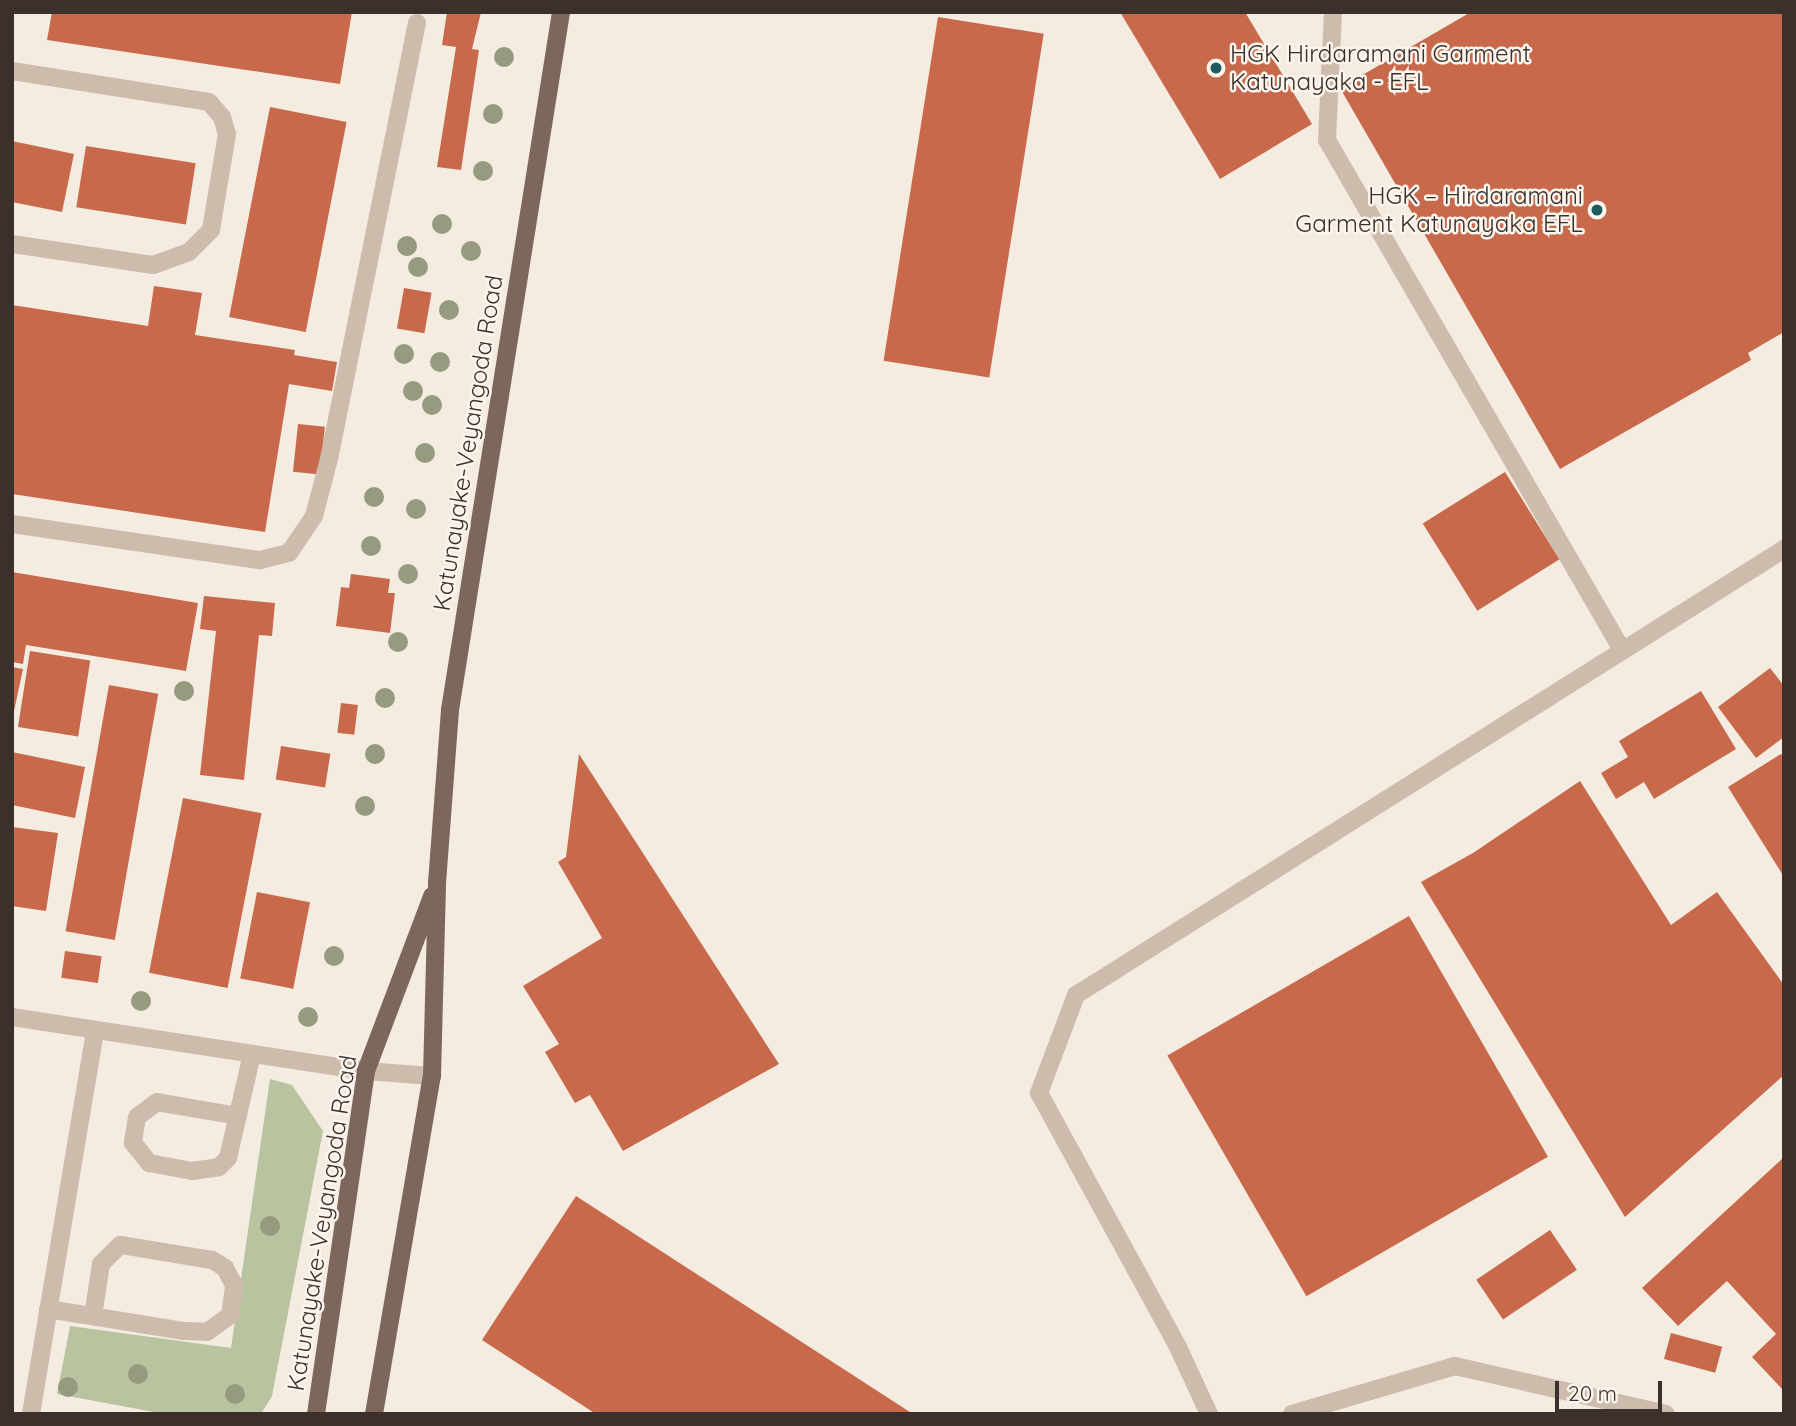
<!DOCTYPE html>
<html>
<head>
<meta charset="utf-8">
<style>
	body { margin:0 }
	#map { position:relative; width:1796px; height:1426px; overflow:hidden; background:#f4ebe1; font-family:Quicksand,sans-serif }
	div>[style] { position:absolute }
	.green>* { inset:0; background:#b8c4a0 }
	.building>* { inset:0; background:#c8694b; transform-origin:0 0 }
	.lane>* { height:18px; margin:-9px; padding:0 9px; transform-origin:9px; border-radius:9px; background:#cdbbac }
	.primary>* { height:18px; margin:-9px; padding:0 9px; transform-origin:9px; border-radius:9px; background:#7d675c }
	.trees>* { width:20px; height:20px; margin:-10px; border-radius:50%; background:#969b7f }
	.dots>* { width:19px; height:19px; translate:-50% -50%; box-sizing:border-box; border:4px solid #fbf5ee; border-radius:50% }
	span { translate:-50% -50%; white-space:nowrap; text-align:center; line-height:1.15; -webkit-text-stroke:5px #fbf5ee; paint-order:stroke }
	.poi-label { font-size:24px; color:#3b302b }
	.left { translate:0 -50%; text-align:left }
	.right { translate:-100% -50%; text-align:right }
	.street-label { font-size:24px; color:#3b302b }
	.frame { position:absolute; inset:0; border:14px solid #3b302b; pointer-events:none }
	.scale { position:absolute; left:1555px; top:1381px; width:107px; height:32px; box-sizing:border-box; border:4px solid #3b302b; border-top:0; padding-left:9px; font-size:21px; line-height:24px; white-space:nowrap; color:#3b302b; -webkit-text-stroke:5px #fbf5ee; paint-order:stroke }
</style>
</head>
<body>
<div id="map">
	<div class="green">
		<div style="clip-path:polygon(270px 1079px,292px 1085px,323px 1131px,272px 1396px,261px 1414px,165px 1414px,57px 1394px,70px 1326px,231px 1348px)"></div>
	</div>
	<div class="building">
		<div style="clip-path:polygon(52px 12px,352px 12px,340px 84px,47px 40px)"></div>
		<div style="clip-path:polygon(447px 12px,481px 12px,472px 49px,479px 50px,461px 170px,437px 167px,456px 47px,442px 45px)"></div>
		<div style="clip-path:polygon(1120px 12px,1245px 12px,1312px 124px,1220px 179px)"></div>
		<div style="clip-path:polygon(1471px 12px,1784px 12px,1784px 332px,1748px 353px,1751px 360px,1560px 469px,1340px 88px)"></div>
		<div style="left:938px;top:17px;width:107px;height:348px;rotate:9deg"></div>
		<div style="left:270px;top:107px;width:78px;height:214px;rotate:11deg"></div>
		<div style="clip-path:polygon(12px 141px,74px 154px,62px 212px,12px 202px)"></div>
		<div style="left:86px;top:146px;width:111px;height:62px;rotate:9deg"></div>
		<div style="clip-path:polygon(154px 286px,202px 293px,195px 335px,295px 350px,294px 355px,337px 362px,332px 391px,289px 384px,265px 532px,12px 494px,12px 305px,148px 326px)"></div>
		<div style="left:404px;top:288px;width:28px;height:41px;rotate:10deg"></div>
		<div style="left:298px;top:424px;width:27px;height:48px;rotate:6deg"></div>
		<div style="left:1505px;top:472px;width:103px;height:97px;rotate:58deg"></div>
		<div style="clip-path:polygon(12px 572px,198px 603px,186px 671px,26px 645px,23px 664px,12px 662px)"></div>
		<div style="clip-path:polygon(351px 574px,390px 579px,388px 593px,395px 593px,390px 633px,336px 626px,341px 587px,349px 588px)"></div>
		<div style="clip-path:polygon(204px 596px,275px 603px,272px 636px,259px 635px,244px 780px,200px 775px,216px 631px,200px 629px)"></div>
		<div style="left:30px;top:651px;width:61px;height:77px;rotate:9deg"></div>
		<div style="clip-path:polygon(12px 667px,23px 669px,13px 716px,12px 716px)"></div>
		<div style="clip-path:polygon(1770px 668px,1784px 686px,1784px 737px,1756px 758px,1718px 707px)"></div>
		<div style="left:109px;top:685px;width:50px;height:250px;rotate:10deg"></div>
		<div style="clip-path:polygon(1701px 691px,1736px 749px,1654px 799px,1644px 782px,1616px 799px,1601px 773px,1628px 757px,1619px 741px)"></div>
		<div style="left:341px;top:703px;width:17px;height:30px;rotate:7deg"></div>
		<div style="left:281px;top:746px;width:50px;height:34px;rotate:9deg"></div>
		<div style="clip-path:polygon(12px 752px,85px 767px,75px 818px,12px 805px)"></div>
		<div style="clip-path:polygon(579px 754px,779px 1064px,623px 1151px,590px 1095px,575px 1103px,545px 1052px,559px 1044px,523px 986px,602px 938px,558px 862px,566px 857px)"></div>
		<div style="clip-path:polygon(1781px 754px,1784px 758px,1784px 877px,1728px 787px)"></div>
		<div style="clip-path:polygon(1580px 781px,1671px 925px,1717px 892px,1784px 985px,1784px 1075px,1625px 1217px,1421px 882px,1473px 853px)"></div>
		<div style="left:183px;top:798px;width:80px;height:178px;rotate:11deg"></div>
		<div style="clip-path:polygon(12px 827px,58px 833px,46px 911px,12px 906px)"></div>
		<div style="left:257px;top:892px;width:54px;height:88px;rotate:11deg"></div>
		<div style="left:1409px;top:916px;width:278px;height:279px;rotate:60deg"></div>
		<div style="left:65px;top:951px;width:37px;height:27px;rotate:8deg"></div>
		<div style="clip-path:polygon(1784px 1157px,1784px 1391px,1752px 1357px,1776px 1334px,1727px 1281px,1678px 1326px,1642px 1288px)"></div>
		<div style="clip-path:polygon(576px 1196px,913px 1414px,596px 1414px,482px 1340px)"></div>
		<div style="left:1550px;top:1230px;width:48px;height:89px;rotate:56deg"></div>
		<div style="left:1671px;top:1333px;width:53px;height:27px;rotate:15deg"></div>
	</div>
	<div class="lane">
		<div style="left:1333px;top:12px;width:128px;rotate:92.7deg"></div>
		<div style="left:1327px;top:140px;width:589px;rotate:59.95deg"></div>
		<div style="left:12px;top:71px;width:199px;rotate:8.9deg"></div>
		<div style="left:209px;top:102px;width:20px;rotate:49deg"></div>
		<div style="left:222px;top:117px;width:18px;rotate:74deg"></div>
		<div style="left:227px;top:134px;width:97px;rotate:99.5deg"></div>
		<div style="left:211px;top:230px;width:31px;rotate:135deg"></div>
		<div style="left:189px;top:252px;width:38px;rotate:160deg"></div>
		<div style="left:153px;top:265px;width:143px;rotate:-171.5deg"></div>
		<div style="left:12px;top:524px;width:251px;rotate:8.3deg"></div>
		<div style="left:260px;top:560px;width:30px;rotate:-14deg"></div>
		<div style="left:289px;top:553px;width:45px;rotate:-56deg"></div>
		<div style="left:314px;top:516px;width:59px;rotate:-75.3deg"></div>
		<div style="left:329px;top:459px;width:445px;rotate:-78.6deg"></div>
		<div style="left:12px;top:1017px;width:358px;rotate:8.7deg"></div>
		<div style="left:366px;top:1071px;width:66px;rotate:4.3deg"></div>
		<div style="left:238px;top:1116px;width:82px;rotate:-170.2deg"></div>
		<div style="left:157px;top:1102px;width:25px;rotate:143deg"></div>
		<div style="left:137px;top:1117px;width:26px;rotate:99deg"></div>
		<div style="left:133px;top:1143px;width:26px;rotate:51deg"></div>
		<div style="left:149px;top:1163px;width:44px;rotate:10.5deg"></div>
		<div style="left:192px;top:1171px;width:27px;rotate:-8deg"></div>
		<div style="left:219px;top:1167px;width:13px;rotate:-45deg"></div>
		<div style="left:228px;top:1158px;width:107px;rotate:-77deg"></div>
		<div style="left:48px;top:1309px;width:138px;rotate:9.2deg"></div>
		<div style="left:184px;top:1331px;width:23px;rotate:2deg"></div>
		<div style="left:207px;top:1332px;width:29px;rotate:-36deg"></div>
		<div style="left:230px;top:1315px;width:30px;rotate:-82deg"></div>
		<div style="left:234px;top:1285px;width:19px;rotate:-118deg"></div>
		<div style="left:225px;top:1268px;width:15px;rotate:-148deg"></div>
		<div style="left:212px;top:1260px;width:93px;rotate:-170.7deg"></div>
		<div style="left:120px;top:1245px;width:27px;rotate:135deg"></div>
		<div style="left:101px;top:1264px;width:53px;rotate:98.7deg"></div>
		<div style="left:31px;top:1414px;width:389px;rotate:-80.5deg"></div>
		<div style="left:1209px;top:1414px;width:76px;rotate:-114.9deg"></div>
		<div style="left:1177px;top:1345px;width:287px;rotate:-118.7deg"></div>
		<div style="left:1039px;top:1093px;width:105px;rotate:-69.3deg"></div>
		<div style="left:1076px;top:995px;width:837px;rotate:-32.21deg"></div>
		<div style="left:1292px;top:1414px;width:170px;rotate:-16.4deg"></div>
		<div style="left:1455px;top:1366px;width:216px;rotate:12.8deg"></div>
	</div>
	<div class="primary">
		<div style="left:316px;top:1414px;width:347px;rotate:-81.7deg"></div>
		<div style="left:366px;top:1071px;width:187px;rotate:-69.3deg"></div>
		<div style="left:374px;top:1414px;width:343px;rotate:-80.3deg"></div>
		<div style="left:432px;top:1076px;width:193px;rotate:-88.5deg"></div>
		<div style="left:437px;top:883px;width:173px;rotate:-85.7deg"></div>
		<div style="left:450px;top:710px;width:707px;rotate:-80.96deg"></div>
	</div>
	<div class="trees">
		<div style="left:504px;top:57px"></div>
		<div style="left:493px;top:114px"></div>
		<div style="left:483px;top:171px"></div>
		<div style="left:442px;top:224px"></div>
		<div style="left:407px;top:246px"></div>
		<div style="left:471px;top:251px"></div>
		<div style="left:418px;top:267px"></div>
		<div style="left:449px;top:310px"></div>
		<div style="left:404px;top:354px"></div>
		<div style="left:440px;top:362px"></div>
		<div style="left:413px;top:391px"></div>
		<div style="left:432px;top:405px"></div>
		<div style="left:425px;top:453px"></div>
		<div style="left:374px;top:497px"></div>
		<div style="left:416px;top:509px"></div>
		<div style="left:371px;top:546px"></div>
		<div style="left:408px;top:574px"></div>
		<div style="left:398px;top:642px"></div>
		<div style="left:184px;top:691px"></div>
		<div style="left:385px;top:698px"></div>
		<div style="left:375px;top:754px"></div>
		<div style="left:365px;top:806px"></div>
		<div style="left:334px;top:956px"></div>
		<div style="left:141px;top:1001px"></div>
		<div style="left:308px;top:1017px"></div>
		<div style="left:270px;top:1226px"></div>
		<div style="left:138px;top:1374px"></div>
		<div style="left:68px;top:1387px"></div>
		<div style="left:235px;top:1394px"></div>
	</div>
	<div class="dots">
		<div style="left:1216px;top:68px;background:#1f5a5e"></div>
		<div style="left:1597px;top:210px;background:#1f5a5e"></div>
	</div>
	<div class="poi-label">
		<span class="left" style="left:1230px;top:68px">HGK Hirdaramani Garment<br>Katunayaka - EFL</span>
		<span class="right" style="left:1583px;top:210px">HGK – Hirdaramani<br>Garment Katunayaka EFL</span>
	</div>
	<div class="street-label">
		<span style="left:468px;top:443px;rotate:-81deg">Katunayake-Veyangoda Road</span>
		<span style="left:322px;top:1223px;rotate:-81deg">Katunayake-Veyangoda Road</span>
	</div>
	<div class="frame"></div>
	<div class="scale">20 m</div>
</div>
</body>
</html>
